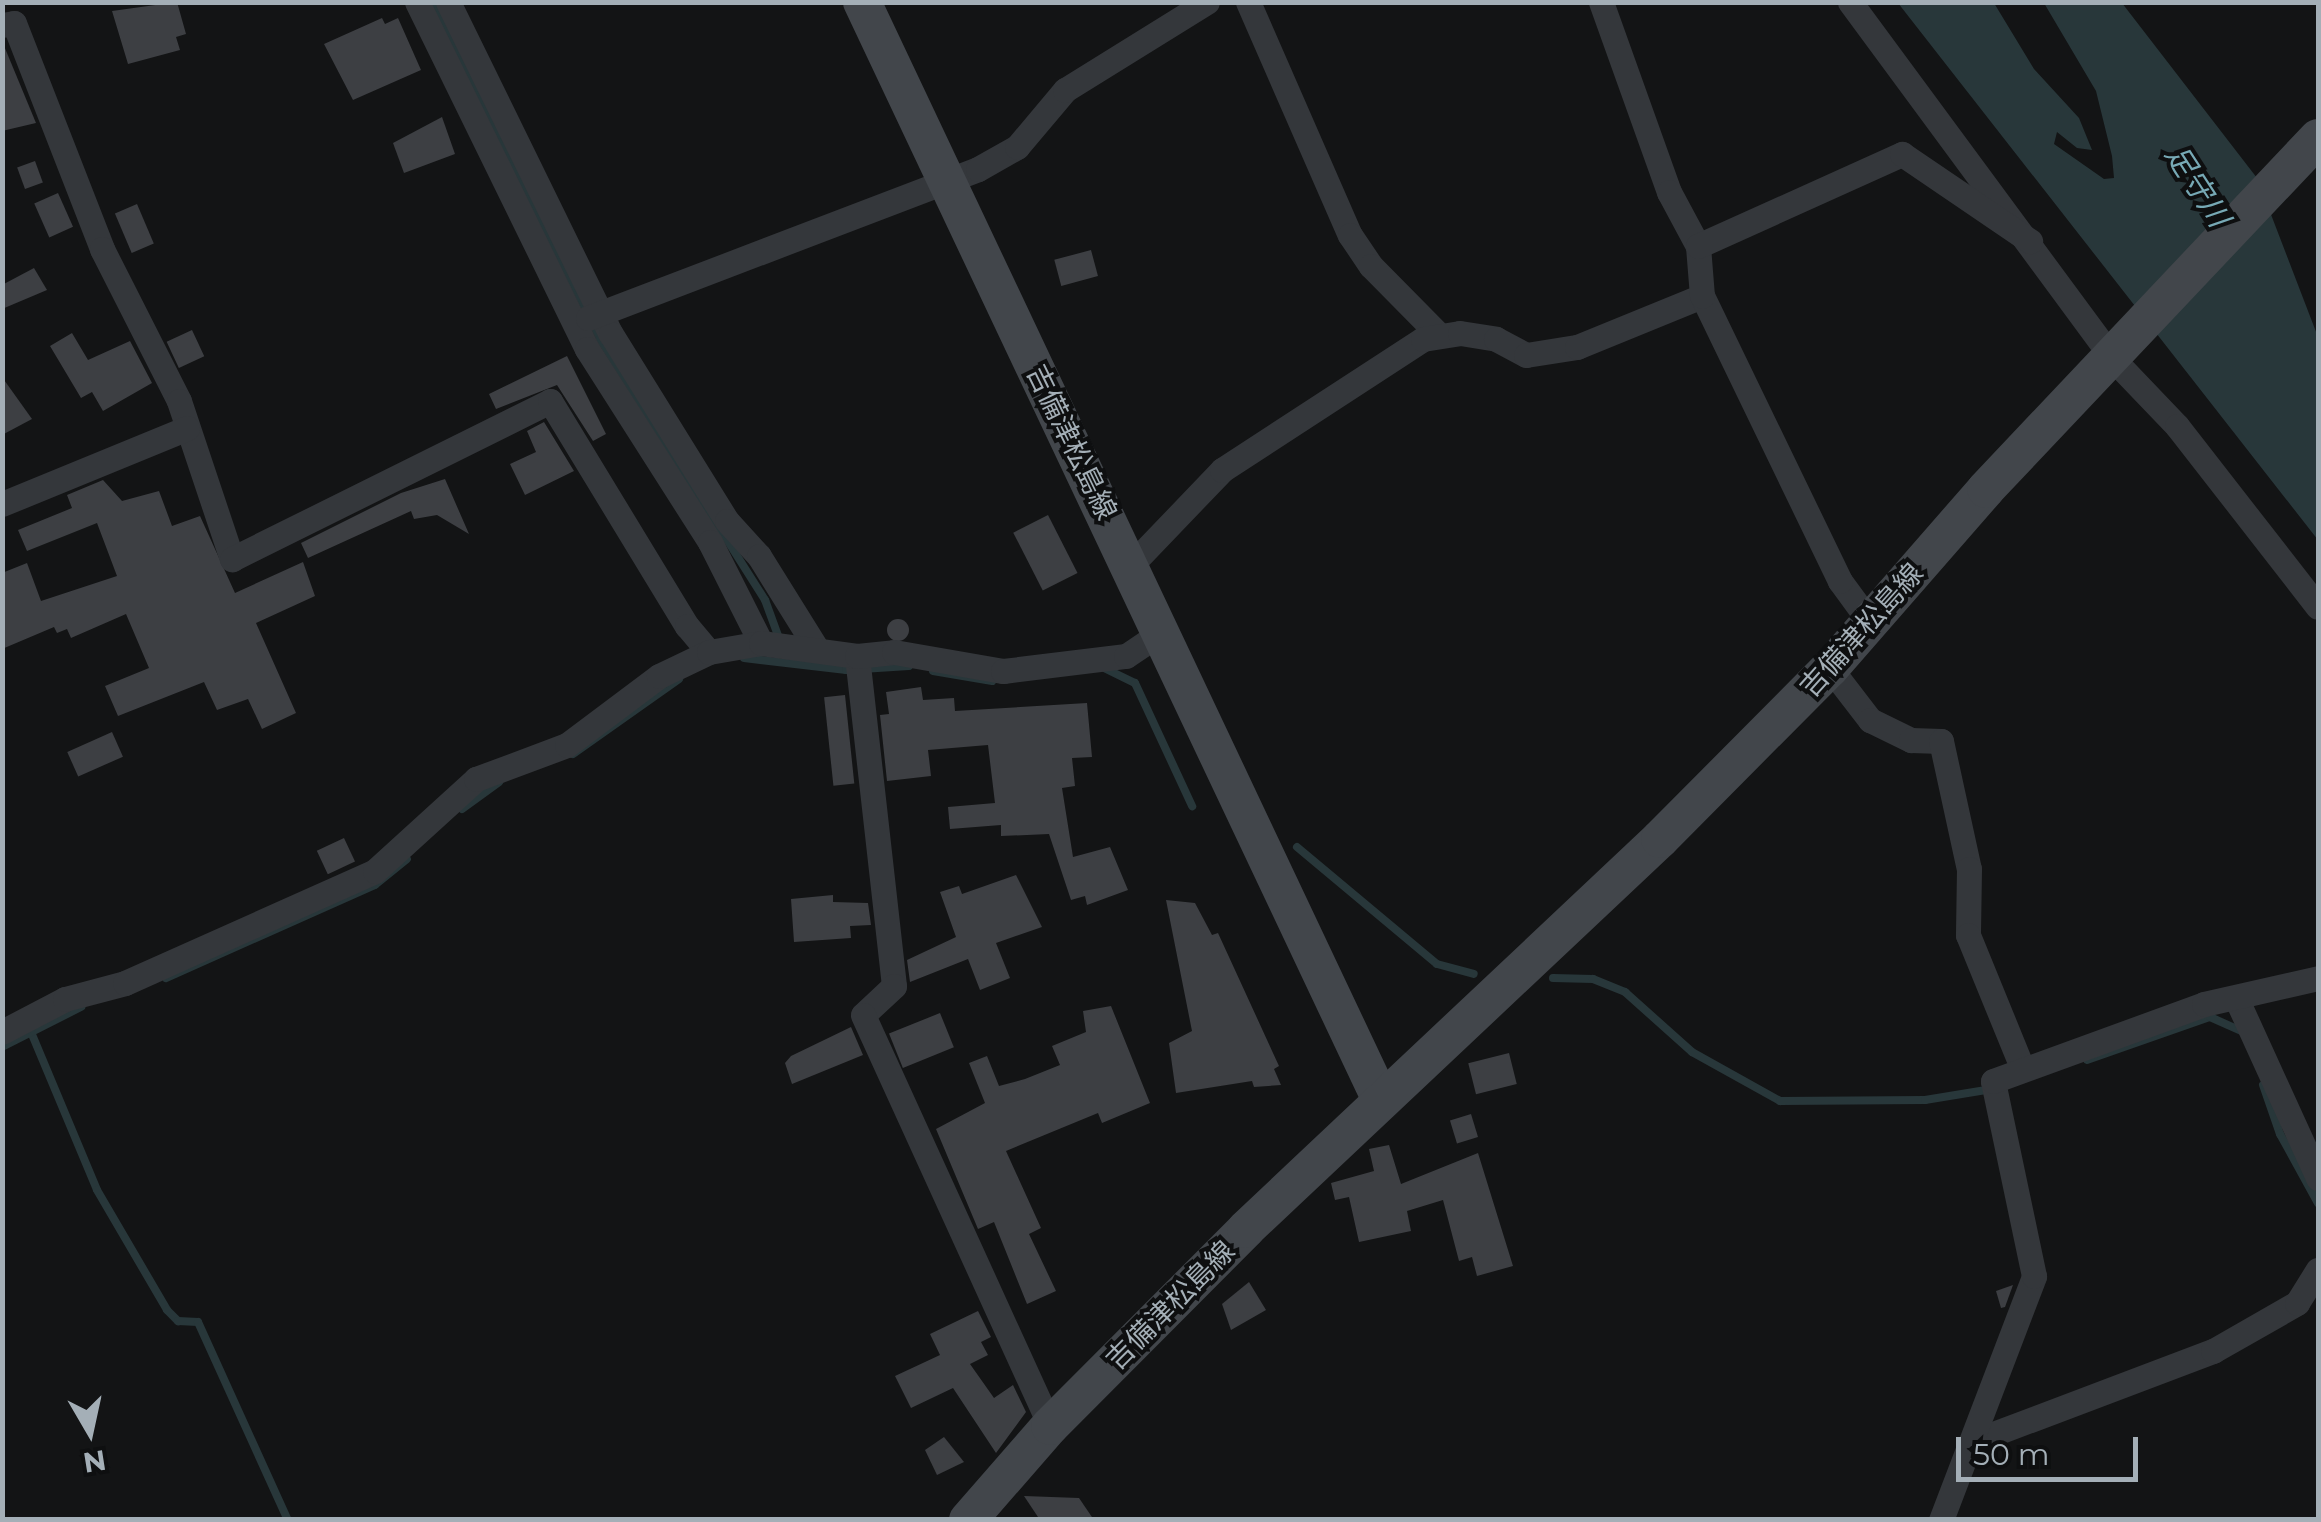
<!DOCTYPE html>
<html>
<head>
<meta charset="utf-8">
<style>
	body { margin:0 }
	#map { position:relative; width:2321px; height:1522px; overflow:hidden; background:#131415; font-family:Montserrat,"Noto Sans JP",sans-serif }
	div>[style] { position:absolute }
	.water>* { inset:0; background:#28373a }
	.stream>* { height:8px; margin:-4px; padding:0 4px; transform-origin:4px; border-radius:4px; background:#28373a }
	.building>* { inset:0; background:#3d3f43; transform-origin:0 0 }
	.round { border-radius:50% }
	.minor>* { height:25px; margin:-12.5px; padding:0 12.5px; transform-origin:12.5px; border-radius:12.5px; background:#34373b }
	.secondary>* { height:38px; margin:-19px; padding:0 19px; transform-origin:19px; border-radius:19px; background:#42464b }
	span { translate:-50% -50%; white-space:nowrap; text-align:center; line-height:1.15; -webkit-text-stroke:8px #0e0f10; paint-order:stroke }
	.street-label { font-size:28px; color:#a4afb7 }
	.water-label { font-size:30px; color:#77a9b5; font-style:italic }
	.frame { position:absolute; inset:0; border:5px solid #a4afb7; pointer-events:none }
	.north { position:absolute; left:40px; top:1382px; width:100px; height:100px; -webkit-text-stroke:8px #0e0f10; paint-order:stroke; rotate:171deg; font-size:28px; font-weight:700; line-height:40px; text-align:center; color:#a4afb7 }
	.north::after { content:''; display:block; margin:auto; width:35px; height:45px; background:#a4afb7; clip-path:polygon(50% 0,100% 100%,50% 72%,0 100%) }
	.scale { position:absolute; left:1956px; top:1437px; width:182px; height:45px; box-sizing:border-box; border:5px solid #a4afb7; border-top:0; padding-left:12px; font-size:30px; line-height:35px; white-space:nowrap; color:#a4afb7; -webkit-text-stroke:8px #0e0f10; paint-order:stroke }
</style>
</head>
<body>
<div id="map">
	<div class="water">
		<div style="clip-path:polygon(1898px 3px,1994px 3px,2034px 69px,2079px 118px,2092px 150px,2077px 148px,2057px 132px,2054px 144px,2104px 179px,2114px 178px,2112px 156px,2096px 91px,2044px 3px,2122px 3px,2257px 178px,2318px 337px,2318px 540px)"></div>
	</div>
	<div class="stream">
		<div style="left:433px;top:2px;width:376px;rotate:63.6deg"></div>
		<div style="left:600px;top:339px;width:309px;rotate:57.7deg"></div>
		<div style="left:765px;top:600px;width:40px;rotate:69.8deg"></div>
		<div style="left:744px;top:658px;width:103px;rotate:6.7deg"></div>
		<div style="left:846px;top:670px;width:63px;rotate:-3.6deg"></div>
		<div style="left:1104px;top:668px;width:34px;rotate:26deg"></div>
		<div style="left:1135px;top:683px;width:136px;rotate:65.1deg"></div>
		<div style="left:933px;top:671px;width:60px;rotate:9.6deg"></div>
		<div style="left:573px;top:754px;width:130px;rotate:-35.3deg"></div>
		<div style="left:462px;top:809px;width:46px;rotate:-36.1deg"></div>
		<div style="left:1297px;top:847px;width:182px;rotate:39.9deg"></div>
		<div style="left:1437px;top:964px;width:38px;rotate:15deg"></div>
		<div style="left:166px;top:978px;width:229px;rotate:-24deg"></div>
		<div style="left:375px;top:885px;width:41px;rotate:-39.1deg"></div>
		<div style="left:1553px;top:978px;width:40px;rotate:1.4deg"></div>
		<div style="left:1593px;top:979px;width:35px;rotate:22deg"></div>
		<div style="left:1625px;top:992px;width:90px;rotate:41.8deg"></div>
		<div style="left:1692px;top:1052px;width:101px;rotate:29.1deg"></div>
		<div style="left:1780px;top:1101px;width:145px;rotate:-0.4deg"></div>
		<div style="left:1925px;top:1100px;width:68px;rotate:-9.3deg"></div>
		<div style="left:31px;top:1032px;width:171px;rotate:67.3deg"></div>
		<div style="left:97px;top:1190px;width:139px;rotate:59.7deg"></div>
		<div style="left:167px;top:1310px;width:16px;rotate:45deg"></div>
		<div style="left:178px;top:1321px;width:20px;rotate:3deg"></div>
		<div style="left:198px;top:1322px;width:217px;rotate:65.6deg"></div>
		<div style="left:2px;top:1047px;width:89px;rotate:-26.9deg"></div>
		<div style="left:2087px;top:1060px;width:130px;rotate:-19.3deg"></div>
		<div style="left:2210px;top:1017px;width:34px;rotate:24deg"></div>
		<div style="left:2263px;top:1085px;width:52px;rotate:70.9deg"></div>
		<div style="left:2280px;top:1134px;width:79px;rotate:61.2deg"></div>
	</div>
	<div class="building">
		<div style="clip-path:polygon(177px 2px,186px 34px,176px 37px,180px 50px,128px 64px,112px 11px)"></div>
		<div style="clip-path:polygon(382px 18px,385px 24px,398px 18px,421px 70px,353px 100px,324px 44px)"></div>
		<div style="clip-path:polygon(2px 41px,36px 123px,2px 131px)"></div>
		<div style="clip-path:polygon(442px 117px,455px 154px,404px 173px,393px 143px)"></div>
		<div style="left:35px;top:161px;width:23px;height:19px;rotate:70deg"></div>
		<div style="left:58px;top:193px;width:37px;height:26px;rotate:66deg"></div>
		<div style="left:137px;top:204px;width:43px;height:24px;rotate:67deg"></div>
		<div style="left:1091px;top:250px;width:27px;height:38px;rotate:75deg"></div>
		<div style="clip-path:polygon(34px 268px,47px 290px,2px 309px,2px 285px)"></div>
		<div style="left:192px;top:330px;width:29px;height:28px;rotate:65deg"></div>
		<div style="clip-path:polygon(72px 333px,88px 360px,130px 341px,152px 383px,103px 411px,92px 392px,81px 398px,50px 346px)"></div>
		<div style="clip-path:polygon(567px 356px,606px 434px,593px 441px,557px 385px,496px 409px,489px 394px)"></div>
		<div style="clip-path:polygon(2px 377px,32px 419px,2px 435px)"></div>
		<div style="clip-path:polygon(544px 422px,574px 471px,525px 495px,510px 464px,536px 452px,527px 431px)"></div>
		<div style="clip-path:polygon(445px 479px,469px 534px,437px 515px,414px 519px,411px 511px,308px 558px,301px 543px,401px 493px)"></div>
		<div style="clip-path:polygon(103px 480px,122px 501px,159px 491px,172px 526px,200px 516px,235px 593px,303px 562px,315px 596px,256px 623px,296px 713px,262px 729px,248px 699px,217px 710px,204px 682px,118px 716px,105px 686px,149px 668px,126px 614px,71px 638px,67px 629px,57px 633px,54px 627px,2px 649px,2px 573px,27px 563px,41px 601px,117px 576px,97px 523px,27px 551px,18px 530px,72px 508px,67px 495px)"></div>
		<div style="left:1048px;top:515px;width:65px;height:39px;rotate:63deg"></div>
		<div class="round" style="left:887px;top:619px;width:22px;height:22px"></div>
		<div style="clip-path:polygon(921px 687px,923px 700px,954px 698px,955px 711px,1087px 703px,1092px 757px,1072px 758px,1075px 786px,1062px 788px,1073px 857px,1110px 847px,1128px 890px,1087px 905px,1085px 896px,1071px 900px,1049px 834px,1001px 836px,1001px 825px,950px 829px,948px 807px,995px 803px,988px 745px,928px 750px,931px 776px,887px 781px,880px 715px,889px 714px,886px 692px)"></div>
		<div style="left:845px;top:695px;width:89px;height:21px;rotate:84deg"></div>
		<div style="left:112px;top:732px;width:27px;height:49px;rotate:66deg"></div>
		<div style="left:344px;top:838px;width:26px;height:30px;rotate:65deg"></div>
		<div style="clip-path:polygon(1016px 875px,1042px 927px,996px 943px,1010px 978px,980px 990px,968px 959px,910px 982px,907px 960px,956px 937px,940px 892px,959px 886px,962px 894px)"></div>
		<div style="clip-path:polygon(833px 895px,833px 902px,868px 903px,871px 925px,850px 926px,851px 938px,794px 942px,791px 899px)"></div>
		<div style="clip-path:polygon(1166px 900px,1195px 903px,1212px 935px,1218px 933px,1279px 1066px,1274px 1069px,1281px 1085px,1254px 1087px,1252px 1081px,1176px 1093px,1169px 1043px,1192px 1031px)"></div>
		<div style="clip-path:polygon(1111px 1006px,1150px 1103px,1102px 1123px,1098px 1113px,1006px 1151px,1041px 1228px,1029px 1234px,1056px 1291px,1027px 1304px,994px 1222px,978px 1229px,936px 1129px,985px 1103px,969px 1063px,987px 1056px,999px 1086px,1025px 1079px,1060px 1065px,1052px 1046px,1086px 1032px,1083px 1011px)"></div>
		<div style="left:940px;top:1013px;width:37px;height:55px;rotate:68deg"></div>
		<div style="clip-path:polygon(851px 1027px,863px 1055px,792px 1084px,785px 1063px,791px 1056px)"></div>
		<div style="left:1509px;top:1053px;width:32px;height:42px;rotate:76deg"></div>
		<div style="left:1471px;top:1114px;width:24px;height:22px;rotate:73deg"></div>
		<div style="clip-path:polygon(1389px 1145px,1401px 1184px,1478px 1153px,1513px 1266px,1477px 1276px,1472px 1257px,1459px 1261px,1443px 1200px,1407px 1211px,1411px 1231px,1359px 1242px,1349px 1197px,1335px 1200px,1331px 1183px,1374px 1171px,1369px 1149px)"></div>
		<div style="clip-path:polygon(1249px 1282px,1266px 1310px,1231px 1330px,1222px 1304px)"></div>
		<div style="clip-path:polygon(2013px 1285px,2005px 1307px,2001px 1308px,1996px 1291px)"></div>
		<div style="clip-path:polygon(978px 1311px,991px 1337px,981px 1342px,988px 1355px,970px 1364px,994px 1398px,1013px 1385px,1026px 1412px,996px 1453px,953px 1388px,911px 1408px,895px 1376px,940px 1355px,930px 1334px)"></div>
		<div style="clip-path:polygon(944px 1437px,964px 1462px,937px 1475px,925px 1450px)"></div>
		<div style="clip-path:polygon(1024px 1496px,1079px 1498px,1094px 1520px,1040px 1520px)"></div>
	</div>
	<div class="minor">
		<div style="left:417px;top:2px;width:386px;rotate:63.9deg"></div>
		<div style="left:587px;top:349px;width:229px;rotate:57.5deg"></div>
		<div style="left:710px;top:542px;width:113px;rotate:63.2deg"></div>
		<div style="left:448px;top:2px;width:370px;rotate:63.9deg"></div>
		<div style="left:611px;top:334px;width:220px;rotate:58.2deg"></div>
		<div style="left:727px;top:521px;width:47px;rotate:47.6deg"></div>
		<div style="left:759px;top:556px;width:110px;rotate:58.1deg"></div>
		<div style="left:1248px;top:2px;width:254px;rotate:66.4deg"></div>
		<div style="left:1350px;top:235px;width:37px;rotate:56deg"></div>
		<div style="left:1371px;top:266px;width:97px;rotate:45.4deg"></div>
		<div style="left:1601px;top:2px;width:202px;rotate:70.3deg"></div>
		<div style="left:1669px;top:192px;width:61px;rotate:61.8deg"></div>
		<div style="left:1850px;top:2px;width:442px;rotate:53.6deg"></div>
		<div style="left:2112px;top:358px;width:94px;rotate:46.3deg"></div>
		<div style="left:2177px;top:426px;width:229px;rotate:52.1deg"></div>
		<div style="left:2px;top:25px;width:12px;rotate:-9deg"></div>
		<div style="left:14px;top:23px;width:243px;rotate:68.7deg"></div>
		<div style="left:102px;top:249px;width:170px;rotate:63.1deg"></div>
		<div style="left:179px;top:401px;width:167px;rotate:71.5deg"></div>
		<div style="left:232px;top:559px;width:355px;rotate:-26.4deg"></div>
		<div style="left:550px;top:401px;width:263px;rotate:58.7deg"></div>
		<div style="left:687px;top:626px;width:34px;rotate:50deg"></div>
		<div style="left:588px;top:318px;width:417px;rotate:-20.9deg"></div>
		<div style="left:978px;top:169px;width:45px;rotate:-29.4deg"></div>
		<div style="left:1017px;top:147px;width:75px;rotate:-49.9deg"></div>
		<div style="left:1065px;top:90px;width:167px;rotate:-31.8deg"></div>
		<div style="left:2px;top:504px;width:200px;rotate:-22.3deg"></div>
		<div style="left:1131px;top:565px;width:132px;rotate:-46.2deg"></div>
		<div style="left:1222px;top:470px;width:240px;rotate:-33.1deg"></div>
		<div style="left:1423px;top:339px;width:37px;rotate:-9deg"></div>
		<div style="left:1460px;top:333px;width:36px;rotate:9deg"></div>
		<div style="left:1496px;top:339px;width:34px;rotate:28deg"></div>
		<div style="left:1526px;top:355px;width:52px;rotate:-8.9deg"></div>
		<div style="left:1577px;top:347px;width:135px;rotate:-22.2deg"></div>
		<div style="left:1870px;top:622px;width:51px;rotate:-126.2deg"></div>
		<div style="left:1840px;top:581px;width:317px;rotate:-115.8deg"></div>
		<div style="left:1702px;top:296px;width:50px;rotate:-94.6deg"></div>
		<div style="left:1698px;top:246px;width:224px;rotate:-24.3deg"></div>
		<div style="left:1902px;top:154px;width:155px;rotate:34.2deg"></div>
		<div style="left:857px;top:656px;width:332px;rotate:83.6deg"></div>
		<div style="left:894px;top:986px;width:42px;rotate:136.9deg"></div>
		<div style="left:863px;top:1015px;width:452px;rotate:65.5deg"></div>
		<div style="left:1830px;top:668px;width:66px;rotate:52.4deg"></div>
		<div style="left:1870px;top:720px;width:46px;rotate:26deg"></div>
		<div style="left:1911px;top:740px;width:30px;rotate:2deg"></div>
		<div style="left:1941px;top:741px;width:131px;rotate:77.7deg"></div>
		<div style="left:1969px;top:869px;width:66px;rotate:90.9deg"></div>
		<div style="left:1968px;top:935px;width:143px;rotate:67.8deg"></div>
		<div style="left:2237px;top:1000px;width:196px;rotate:65.5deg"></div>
		<div style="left:2px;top:1032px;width:71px;rotate:-27.6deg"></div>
		<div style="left:65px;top:999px;width:62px;rotate:-14.9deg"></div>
		<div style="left:125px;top:983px;width:274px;rotate:-24.1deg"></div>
		<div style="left:375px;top:871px;width:137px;rotate:-42.3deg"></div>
		<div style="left:476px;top:779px;width:97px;rotate:-20.5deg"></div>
		<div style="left:567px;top:745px;width:115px;rotate:-36.9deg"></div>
		<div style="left:659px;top:676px;width:55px;rotate:-25.6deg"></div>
		<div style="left:709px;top:652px;width:53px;rotate:-9.8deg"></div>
		<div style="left:761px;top:643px;width:97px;rotate:7.7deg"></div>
		<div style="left:857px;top:656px;width:37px;rotate:-6deg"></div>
		<div style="left:894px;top:652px;width:111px;rotate:9.9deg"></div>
		<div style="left:1003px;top:671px;width:124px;rotate:-7deg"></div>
		<div style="left:1126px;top:656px;width:45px;rotate:-34deg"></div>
		<div style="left:1972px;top:1442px;width:258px;rotate:-20.7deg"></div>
		<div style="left:2213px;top:1351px;width:97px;rotate:-29.7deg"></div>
		<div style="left:2297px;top:1303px;width:39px;rotate:-58deg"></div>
		<div style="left:1941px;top:1520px;width:261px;rotate:-69.1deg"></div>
		<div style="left:2034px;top:1276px;width:199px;rotate:-101.9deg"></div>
		<div style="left:1993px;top:1081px;width:225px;rotate:-20deg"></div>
		<div style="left:2204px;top:1004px;width:117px;rotate:-12.8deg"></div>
	</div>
	<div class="secondary">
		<div style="left:862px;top:2px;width:1214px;rotate:64.7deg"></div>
		<div style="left:968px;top:1520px;width:125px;rotate:-48.9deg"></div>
		<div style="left:1050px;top:1426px;width:278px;rotate:-45.1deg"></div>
		<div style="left:1246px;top:1229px;width:569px;rotate:-43.29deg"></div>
		<div style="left:1660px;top:839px;width:241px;rotate:-45.2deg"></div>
		<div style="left:1830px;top:668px;width:237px;rotate:-48.9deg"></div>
		<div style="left:1986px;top:489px;width:483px;rotate:-46.6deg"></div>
	</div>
	<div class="street-label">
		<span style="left:1072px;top:442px;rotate:64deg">吉備津松島線</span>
		<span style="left:1861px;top:630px;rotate:-48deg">吉備津松島線</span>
		<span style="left:1170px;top:1305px;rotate:-45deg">吉備津松島線</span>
	</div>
	<div class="water-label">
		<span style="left:2197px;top:186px;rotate:57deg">足守川</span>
	</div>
	<div class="frame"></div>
	<div class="north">N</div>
	<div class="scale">50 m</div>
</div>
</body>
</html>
